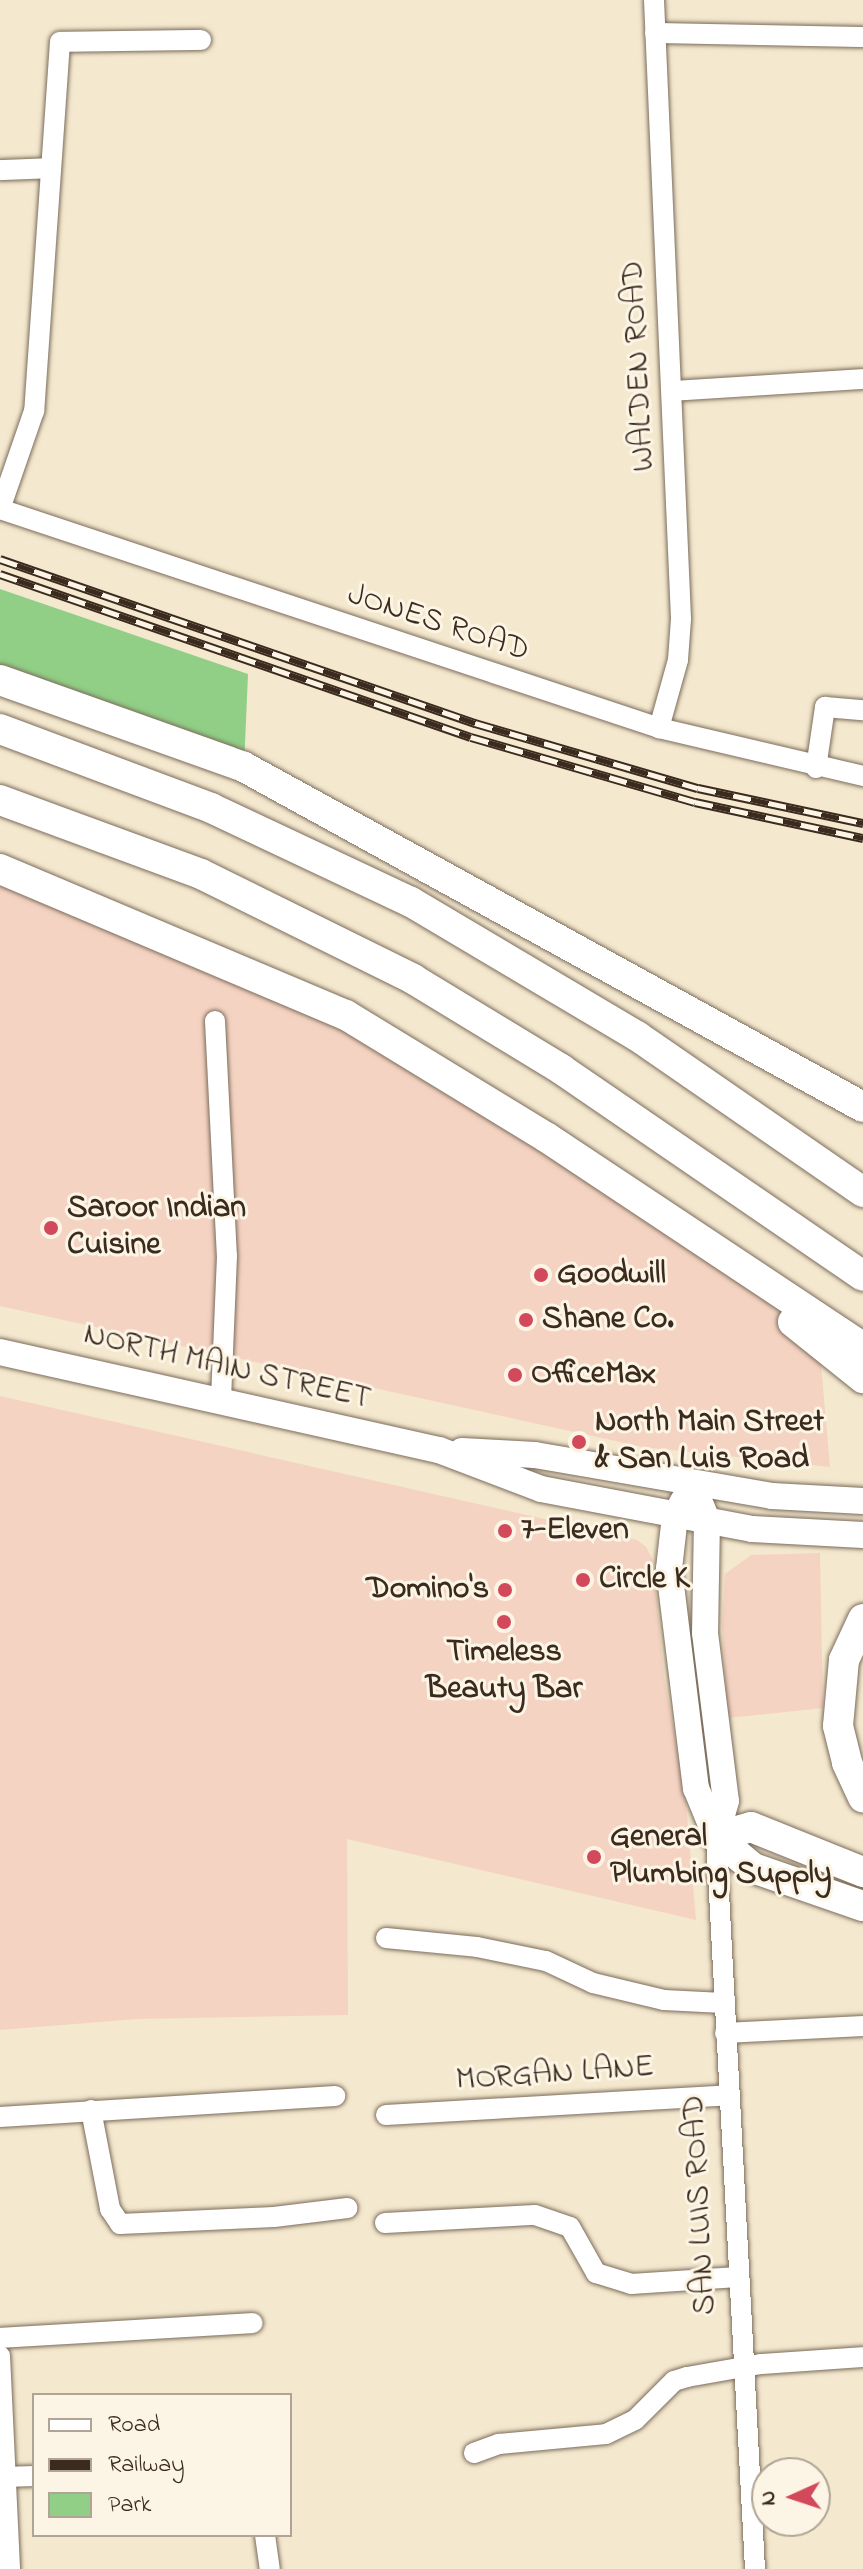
<!DOCTYPE html>
<html>
<head>
<meta charset="utf-8">
<style>
	body { margin:0 }
	#map { position:relative; width:863px; height:2569px; overflow:hidden; background:#f4e8ce; font-family:"Indie Flower",sans-serif }
	div>[style] { position:absolute }
	.built>* { inset:0; background:#f5d3c2 }
	.green>* { inset:0; background:#91cf86 }
	.roads { filter:drop-shadow(0 0 2px #7c6c5c) drop-shadow(0 0 2px #7c6c5c) }
	.minor>* { height:20px; margin:-10px; padding:0 10px; transform-origin:10px; border-radius:10px; background:#fff }
	.major>* { height:26px; margin:-13px; padding:0 13px; transform-origin:13px; border-radius:13px; background:#fff }
	.highway>* { height:30px; margin:-15px; padding:0 15px; transform-origin:15px; border-radius:15px; background:#fff }
	.rail>* { height:9px; margin-top:-4.5px; transform-origin:0; background:repeating-linear-gradient(90deg,#fcf5e5 0 18px,#3b2a1e 0 36px); box-sizing:border-box; border-block:2px solid #3b2a1e }
	.dots>* { width:22px; height:22px; translate:-50% -50%; box-sizing:border-box; border:4px solid #fcf5e5; border-radius:50% }
	span { translate:-50% -50%; white-space:nowrap; text-align:center; line-height:1.15; -webkit-text-stroke:6px #fcf5e5; paint-order:stroke }
	.street-label { font-size:32px; color:#3b2a1e }
	.poi-label { font-size:32px; color:#3b2a1e; font-weight:700 }
	.left { translate:0 -50%; text-align:left }
	.right { translate:-100% -50%; text-align:right }
	.legend { position:absolute; left:32px; top:2393px; width:260px; height:144px; box-sizing:border-box; background:#fcf5e5; border:2px solid #afa495; margin:0; padding:10px 14px; list-style:none; font-size:24px; color:#3b2a1e }
	.legend li { display:flex; align-items:center; gap:16px; height:40px }
	.legend b { width:40px; border:2px solid #afa495 }
	.north { position:absolute; left:751px; top:2457px; width:80px; height:80px; box-sizing:border-box; background:#fcf5e5; border:2px solid #afa495; border-radius:50%; rotate:267deg; font-size:22px; font-weight:700; line-height:32px; text-align:center; color:#3b2a1e }
	.north::after { content:''; display:block; margin:auto; width:28px; height:36px; background:#d1495b; clip-path:polygon(50% 0,100% 100%,50% 72%,0 100%) }
</style>
</head>
<body>
<div id="map">
	<div class="built">
		<div style="clip-path:polygon(0 869px,346px 1015px,760px 1297px,819px 1342px,830px 1467px,643px 1447px,0 1306px)"></div>
		<div style="clip-path:polygon(0 1396px,637px 1540px,646px 1547px,653px 1560px,664px 1675px,686px 1803px,696px 1920px,347px 1839px,348px 2015px,137px 2019px,0 2030px)"></div>
		<div style="clip-path:polygon(820px 1553px,823px 1708px,728px 1718px,722px 1627px,725px 1574px,751px 1555px)"></div>
	</div>
	<div class="green">
		<div style="clip-path:polygon(0 589px,248px 674px,244px 767px,0 680px)"></div>
	</div>
	<div class="roads">
		<div class="minor">
			<div style="left:654px;top:0;width:620px;rotate:87.5deg"></div>
			<div style="left:681px;top:619px;width:41px;rotate:94.2deg"></div>
			<div style="left:678px;top:660px;width:71px;rotate:105.6deg"></div>
			<div style="left:655px;top:33px;width:208px;rotate:1.1deg"></div>
			<div style="left:201px;top:40px;width:141px;rotate:179.2deg"></div>
			<div style="left:60px;top:42px;width:370px;rotate:94deg"></div>
			<div style="left:34px;top:411px;width:104px;rotate:109.1deg"></div>
			<div style="left:0;top:509px;width:694px;rotate:18.38deg"></div>
			<div style="left:659px;top:728px;width:210px;rotate:13.2deg"></div>
			<div style="left:0;top:170px;width:51px;rotate:-2.2deg"></div>
			<div style="left:672px;top:391px;width:191px;rotate:-3.6deg"></div>
			<div style="left:816px;top:768px;width:62px;rotate:-81.6deg"></div>
			<div style="left:825px;top:707px;width:38px;rotate:5deg"></div>
			<div style="left:215px;top:1021px;width:235px;rotate:87.1deg"></div>
			<div style="left:227px;top:1256px;width:145px;rotate:92.4deg"></div>
			<div style="left:716px;top:1837px;width:733px;rotate:86.95deg"></div>
			<div style="left:386px;top:1938px;width:91px;rotate:5.6deg"></div>
			<div style="left:477px;top:1947px;width:70px;rotate:11.5deg"></div>
			<div style="left:546px;top:1961px;width:52px;rotate:25.1deg"></div>
			<div style="left:593px;top:1983px;width:73px;rotate:13.5deg"></div>
			<div style="left:664px;top:2000px;width:59px;rotate:2.9deg"></div>
			<div style="left:725px;top:2033px;width:138px;rotate:-2.9deg"></div>
			<div style="left:91px;top:2110px;width:101px;rotate:79.1deg"></div>
			<div style="left:110px;top:2209px;width:18px;rotate:56deg"></div>
			<div style="left:120px;top:2224px;width:154px;rotate:-2.6deg"></div>
			<div style="left:274px;top:2217px;width:74px;rotate:-7deg"></div>
			<div style="left:386px;top:2115px;width:344px;rotate:-3.3deg"></div>
			<div style="left:0;top:2117px;width:336px;rotate:-3.6deg"></div>
			<div style="left:385px;top:2223px;width:150px;rotate:-3.1deg"></div>
			<div style="left:535px;top:2215px;width:37px;rotate:19deg"></div>
			<div style="left:570px;top:2227px;width:53px;rotate:60.5deg"></div>
			<div style="left:596px;top:2273px;width:37px;rotate:17deg"></div>
			<div style="left:631px;top:2284px;width:107px;rotate:-3.7deg"></div>
			<div style="left:0;top:2338px;width:253px;rotate:-3.4deg"></div>
			<div style="left:0;top:2356px;width:213px;rotate:87.3deg"></div>
			<div style="left:474px;top:2453px;width:27px;rotate:-20deg"></div>
			<div style="left:499px;top:2444px;width:107px;rotate:-5.3deg"></div>
			<div style="left:606px;top:2434px;width:32px;rotate:-26deg"></div>
			<div style="left:635px;top:2420px;width:55px;rotate:-45deg"></div>
			<div style="left:674px;top:2381px;width:14px;rotate:-17deg"></div>
			<div style="left:687px;top:2377px;width:75px;rotate:-10deg"></div>
			<div style="left:761px;top:2364px;width:102px;rotate:-3.9deg"></div>
			<div style="left:4px;top:2477px;width:30px;rotate:-2deg"></div>
			<div style="left:265px;top:2535px;width:34px;rotate:82deg"></div>
		</div>
		<div class="major">
			<div style="left:0;top:1352px;width:450px;rotate:12.6deg"></div>
			<div style="left:439px;top:1450px;width:109px;rotate:20.9deg"></div>
			<div style="left:541px;top:1489px;width:215px;rotate:10.7deg"></div>
			<div style="left:752px;top:1529px;width:111px;rotate:3.1deg"></div>
			<div style="left:462px;top:1451px;width:73px;rotate:3.1deg"></div>
			<div style="left:535px;top:1455px;width:241px;rotate:9.8deg"></div>
			<div style="left:772px;top:1496px;width:91px;rotate:3.1deg"></div>
			<div style="left:683px;top:1501px;width:17px;rotate:118deg"></div>
			<div style="left:675px;top:1516px;width:53px;rotate:96.5deg"></div>
			<div style="left:669px;top:1569px;width:221px;rotate:83deg"></div>
			<div style="left:696px;top:1788px;width:53px;rotate:67.8deg"></div>
			<div style="left:701px;top:1505px;width:16px;rotate:68deg"></div>
			<div style="left:707px;top:1520px;width:113px;rotate:91deg"></div>
			<div style="left:705px;top:1633px;width:169px;rotate:82.9deg"></div>
			<div style="left:726px;top:1801px;width:37px;rotate:106deg"></div>
		</div>
		<div class="highway">
			<div style="left:0;top:680px;width:259px;rotate:19.6deg"></div>
			<div style="left:244px;top:767px;width:706px;rotate:28.78deg"></div>
			<div style="left:0;top:729px;width:225px;rotate:20.5deg"></div>
			<div style="left:211px;top:808px;width:221px;rotate:25.2deg"></div>
			<div style="left:411px;top:902px;width:263px;rotate:30.7deg"></div>
			<div style="left:637px;top:1036px;width:275px;rotate:34.6deg"></div>
			<div style="left:0;top:800px;width:214px;rotate:20.2deg"></div>
			<div style="left:201px;top:874px;width:237px;rotate:26.3deg"></div>
			<div style="left:413px;top:979px;width:173px;rotate:31.3deg"></div>
			<div style="left:561px;top:1069px;width:366px;rotate:34.4deg"></div>
			<div style="left:0;top:869px;width:376px;rotate:22.9deg"></div>
			<div style="left:346px;top:1015px;width:234px;rotate:31.4deg"></div>
			<div style="left:546px;top:1137px;width:381px;rotate:33.6deg"></div>
			<div style="left:793px;top:1322px;width:90px;rotate:38.7deg"></div>
			<div style="left:863px;top:1619px;width:45px;rotate:114.9deg"></div>
			<div style="left:844px;top:1660px;width:66px;rotate:95.2deg"></div>
			<div style="left:838px;top:1726px;width:38px;rotate:76deg"></div>
			<div style="left:847px;top:1763px;width:38px;rotate:65deg"></div>
			<div style="left:716px;top:1837px;width:48px;rotate:40deg"></div>
			<div style="left:753px;top:1868px;width:116px;rotate:19.1deg"></div>
			<div style="left:716px;top:1837px;width:36px;rotate:-16deg"></div>
			<div style="left:751px;top:1827px;width:121px;rotate:21.9deg"></div>
		</div>
	</div>
	<div class="rail">
		<div style="left:0;top:559px;width:503px;rotate:19.05deg"></div>
		<div style="left:475px;top:723px;width:232px;rotate:16.3deg"></div>
		<div style="left:698px;top:788px;width:169px;rotate:12deg"></div>
		<div style="left:0;top:574px;width:498px;rotate:19.1deg"></div>
		<div style="left:471px;top:737px;width:233px;rotate:16.2deg"></div>
		<div style="left:695px;top:802px;width:172px;rotate:12.1deg"></div>
	</div>
	<div class="dots">
		<div style="left:51px;top:1228px;background:#d1495b"></div>
		<div style="left:541px;top:1275px;background:#d1495b"></div>
		<div style="left:526px;top:1320px;background:#d1495b"></div>
		<div style="left:515px;top:1375px;background:#d1495b"></div>
		<div style="left:579px;top:1442px;background:#d1495b"></div>
		<div style="left:505px;top:1531px;background:#d1495b"></div>
		<div style="left:583px;top:1580px;background:#d1495b"></div>
		<div style="left:505px;top:1590px;background:#d1495b"></div>
		<div style="left:504px;top:1622px;background:#d1495b"></div>
		<div style="left:594px;top:1857px;background:#d1495b"></div>
	</div>
	<div class="street-label">
		<span style="left:640px;top:366px;rotate:-93deg">WALDEN ROAD</span>
		<span style="left:438px;top:624px;rotate:18deg">JONES ROAD</span>
		<span style="left:227px;top:1368px;rotate:13deg">NORTH MAIN STREET</span>
		<span style="left:555px;top:2075px;rotate:-4deg">MORGAN LANE</span>
		<span style="left:701px;top:2205px;rotate:-93deg">SAN LUIS ROAD</span>
	</div>
	<div class="poi-label">
		<span class="left" style="left:67px;top:1228px">Saroor Indian<br>Cuisine</span>
		<span class="left" style="left:557px;top:1275px">Goodwill</span>
		<span class="left" style="left:542px;top:1320px">Shane Co.</span>
		<span class="left" style="left:531px;top:1375px">OfficeMax</span>
		<span class="left" style="left:595px;top:1442px">North Main Street<br>&amp; San Luis Road</span>
		<span class="left" style="left:521px;top:1531px">7-Eleven</span>
		<span class="left" style="left:599px;top:1580px">Circle K</span>
		<span class="right" style="left:489px;top:1590px">Domino's</span>
		<span style="left:504px;top:1672px">Timeless<br>Beauty Bar</span>
		<span class="left" style="left:610px;top:1857px">General<br>Plumbing Supply</span>
	</div>
	<ul class="legend">
	<li><b style="height:10px;background:#fff"></b>Road</li>
	<li><b style="height:10px;background:#3b2a1e"></b>Railway</li>
	<li><b style="height:22px;background:#91cf86"></b>Park</li>
	</ul>
	<div class="north">N</div>
</div>
</body>
</html>
